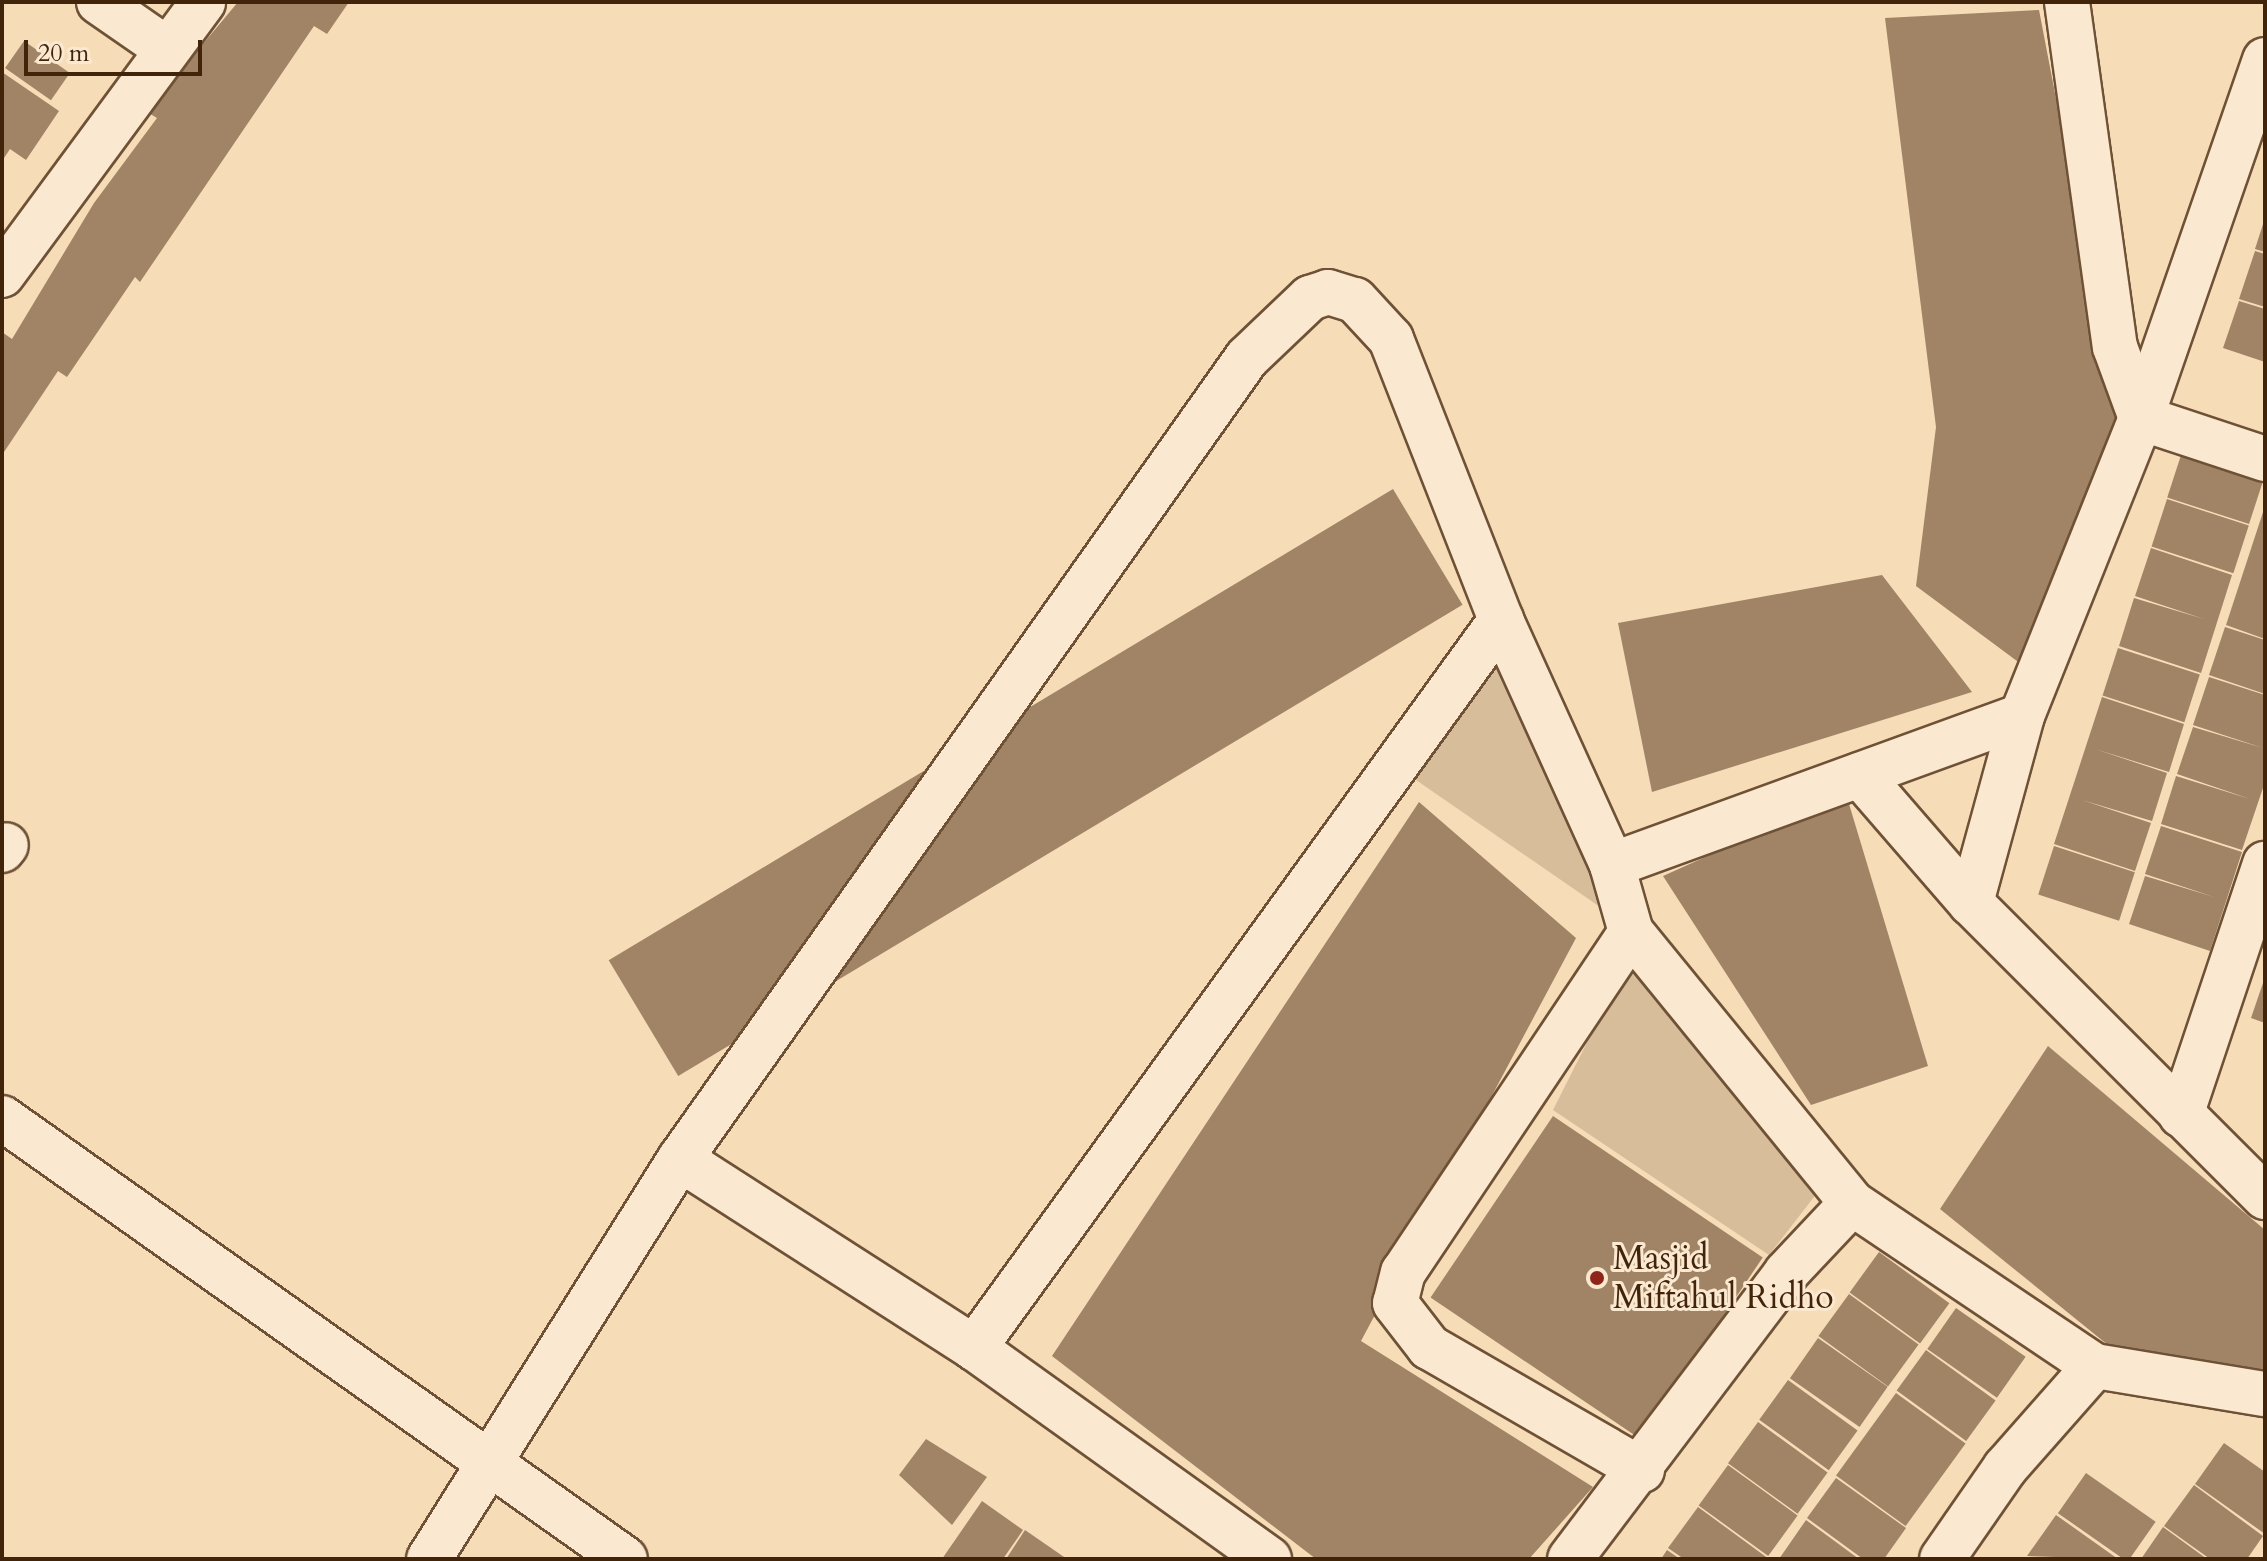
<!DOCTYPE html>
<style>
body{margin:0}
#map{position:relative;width:2267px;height:1561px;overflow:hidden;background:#f7dcb8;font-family:Cardo,serif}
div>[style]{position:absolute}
.green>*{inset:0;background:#d8bd9b}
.building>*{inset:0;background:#a08465;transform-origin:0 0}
.roads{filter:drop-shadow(2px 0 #6f5236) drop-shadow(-2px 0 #6f5236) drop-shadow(0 2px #6f5236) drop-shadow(0 -2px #6f5236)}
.minor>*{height:44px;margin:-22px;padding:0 22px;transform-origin:22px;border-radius:22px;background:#fae8d1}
.dots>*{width:22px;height:22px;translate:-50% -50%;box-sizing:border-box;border:4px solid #fae8d1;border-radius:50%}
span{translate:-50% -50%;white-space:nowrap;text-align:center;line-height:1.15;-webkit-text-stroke:6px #fae8d1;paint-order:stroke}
.poi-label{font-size:34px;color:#42240b}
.left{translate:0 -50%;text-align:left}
.frame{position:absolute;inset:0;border:4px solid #42240b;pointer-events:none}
.scale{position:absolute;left:24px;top:40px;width:178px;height:36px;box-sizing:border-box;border:4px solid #42240b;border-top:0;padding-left:10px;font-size:24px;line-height:28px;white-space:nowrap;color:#42240b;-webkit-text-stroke:6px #fae8d1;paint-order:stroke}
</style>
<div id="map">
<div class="green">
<div style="clip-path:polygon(1500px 640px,1616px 918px,1403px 771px)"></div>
<div style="clip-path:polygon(1628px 961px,1824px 1184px,1769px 1255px,1553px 1110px)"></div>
</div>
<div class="building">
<div style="clip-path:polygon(238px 2px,349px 2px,327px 34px,314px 26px,140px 282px,135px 277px,67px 377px,58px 371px,2px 455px,2px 332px,12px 339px,94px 203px,157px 118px,147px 112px,183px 60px,187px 63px)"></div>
<div style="clip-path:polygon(2039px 10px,2117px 416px,2025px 667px,1916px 586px,1936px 427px,1885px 18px)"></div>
<div style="left:24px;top:41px;width:56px;height:33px;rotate:35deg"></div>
<div style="clip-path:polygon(2px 72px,59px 111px,26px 160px,10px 149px,2px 161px)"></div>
<div style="clip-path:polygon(2264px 221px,2265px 221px,2265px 252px,2255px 249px)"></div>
<div style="clip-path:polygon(2255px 251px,2265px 254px,2265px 307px,2239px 299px)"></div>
<div style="clip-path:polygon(2239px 301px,2265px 309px,2265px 362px,2223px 348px)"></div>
<div style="left:2183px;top:449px;width:86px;height:51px;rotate:18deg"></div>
<div style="left:1393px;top:489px;width:135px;height:915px;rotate:59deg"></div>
<div style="left:2167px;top:499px;width:86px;height:50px;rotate:18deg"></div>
<div style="clip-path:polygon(2265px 506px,2265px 639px,2226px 625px)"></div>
<div style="clip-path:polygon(2151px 548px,2232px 575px,2201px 673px,2119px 646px,2134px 598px,2204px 619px,2135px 596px)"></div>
<div style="clip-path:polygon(1882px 575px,1972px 692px,1652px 792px,1618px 623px)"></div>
<div style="clip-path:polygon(2225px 627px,2265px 640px,2265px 694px,2209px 675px)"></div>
<div style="left:2118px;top:648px;width:86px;height:50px;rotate:18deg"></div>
<div style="clip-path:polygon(2209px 677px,2265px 695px,2265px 782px,2242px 850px,2161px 824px,2176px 776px,2250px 799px,2177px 774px,2193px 727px,2263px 748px,2193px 725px)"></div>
<div style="clip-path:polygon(2102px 697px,2184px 724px,2169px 772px,2095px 749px,2167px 773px,2152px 821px,2082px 800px,2151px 823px,2135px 871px,2054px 844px)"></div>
<div style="clip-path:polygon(1846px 794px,1928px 1066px,1811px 1105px,1663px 876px)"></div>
<div style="clip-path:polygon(1419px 802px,1576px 938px,1361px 1341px,1593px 1487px,1529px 1559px,1316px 1559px,1052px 1356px)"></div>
<div style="clip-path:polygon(2161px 826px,2242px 852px,2210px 951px,2129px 924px,2145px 876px,2214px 897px,2145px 874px)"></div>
<div style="left:2054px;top:846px;width:85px;height:51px;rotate:18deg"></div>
<div style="clip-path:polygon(2264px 980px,2265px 980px,2265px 1023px,2251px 1018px)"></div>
<div style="clip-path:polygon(2048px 1046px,2265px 1230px,2265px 1370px,2124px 1358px,1940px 1209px)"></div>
<div style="left:1553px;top:1116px;width:253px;height:219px;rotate:34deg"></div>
<div style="left:1879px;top:1252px;width:87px;height:50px;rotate:36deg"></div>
<div style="left:1849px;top:1294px;width:86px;height:52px;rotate:36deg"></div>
<div style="left:1956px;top:1308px;width:85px;height:50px;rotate:35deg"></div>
<div style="left:1818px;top:1338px;width:85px;height:49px;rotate:35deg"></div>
<div style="left:1926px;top:1350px;width:86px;height:50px;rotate:36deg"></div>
<div style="left:1788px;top:1380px;width:86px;height:49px;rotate:36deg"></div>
<div style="left:1896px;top:1393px;width:86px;height:102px;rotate:36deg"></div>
<div style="left:1758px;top:1422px;width:86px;height:51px;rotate:36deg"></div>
<div style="clip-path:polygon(926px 1439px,987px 1477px,952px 1525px,899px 1475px)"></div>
<div style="clip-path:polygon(2224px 1443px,2265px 1472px,2265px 1534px,2195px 1484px)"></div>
<div style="left:1728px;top:1465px;width:86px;height:50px;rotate:36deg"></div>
<div style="left:2086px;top:1473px;width:85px;height:49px;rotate:35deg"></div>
<div style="clip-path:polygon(1836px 1478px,1906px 1528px,1884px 1559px,1863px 1559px,1807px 1518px)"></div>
<div style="clip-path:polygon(2194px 1485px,2263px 1536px,2247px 1559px,2210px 1559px,2164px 1526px)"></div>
<div style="clip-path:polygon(982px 1501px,1023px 1530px,1003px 1559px,942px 1559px)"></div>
<div style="clip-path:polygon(1698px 1507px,1769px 1559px,1684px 1559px,1668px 1548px)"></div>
<div style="clip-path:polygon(2056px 1515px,2118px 1559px,2027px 1556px)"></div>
<div style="clip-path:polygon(1806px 1520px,1859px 1559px,1779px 1559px)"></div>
<div style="clip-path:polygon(2163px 1527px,2207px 1559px,2141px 1559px)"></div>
<div style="clip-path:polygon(1025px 1530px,1067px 1559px,1006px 1559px)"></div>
<div style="clip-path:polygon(1667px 1550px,1680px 1559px,1661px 1559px)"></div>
</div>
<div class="roads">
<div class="minor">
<div style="left:99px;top:2px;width:83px;rotate:34.7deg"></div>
<div style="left:2067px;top:2px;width:348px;rotate:82.1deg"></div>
<div style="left:2115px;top:347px;width:76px;rotate:69.9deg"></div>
<div style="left:2141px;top:418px;width:131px;rotate:18.3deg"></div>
<div style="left:2265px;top:60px;width:379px;rotate:109.1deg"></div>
<div style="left:2141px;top:418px;width:321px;rotate:111.8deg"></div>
<div style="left:2022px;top:716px;width:194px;rotate:105.3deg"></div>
<div style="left:1971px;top:903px;width:416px;rotate:45deg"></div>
<div style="left:2px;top:275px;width:339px;rotate:-53.6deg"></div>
<div style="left:1860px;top:775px;width:169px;rotate:49.1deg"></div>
<div style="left:2px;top:850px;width:6px;rotate:-51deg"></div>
<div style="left:1612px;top:865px;width:436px;rotate:-20deg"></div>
<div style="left:1631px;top:932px;width:350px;rotate:50.8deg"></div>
<div style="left:1852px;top:1203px;width:293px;rotate:33.9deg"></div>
<div style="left:2095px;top:1366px;width:172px;rotate:9.4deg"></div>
<div style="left:2181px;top:1115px;width:265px;rotate:-71.5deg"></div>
<div style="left:2px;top:1118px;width:763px;rotate:35.29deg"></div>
<div style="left:680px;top:1159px;width:981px;rotate:-54.71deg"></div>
<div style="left:1247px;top:358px;width:87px;rotate:-43.6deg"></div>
<div style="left:1310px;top:298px;width:19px;rotate:-18deg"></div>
<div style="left:1328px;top:292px;width:28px;rotate:17deg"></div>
<div style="left:1355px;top:300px;width:53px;rotate:47.3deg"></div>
<div style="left:1391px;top:339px;width:302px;rotate:68.6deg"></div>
<div style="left:429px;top:1559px;width:472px;rotate:-57.9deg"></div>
<div style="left:680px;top:1159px;width:350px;rotate:32.7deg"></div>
<div style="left:1269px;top:1559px;width:363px;rotate:-144.4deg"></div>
<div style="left:974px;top:1348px;width:899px;rotate:-54.1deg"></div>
<div style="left:1501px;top:620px;width:269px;rotate:65.6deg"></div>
<div style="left:1612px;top:865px;width:70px;rotate:74.2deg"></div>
<div style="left:1631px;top:932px;width:409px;rotate:123.8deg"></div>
<div style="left:1403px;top:1272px;width:32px;rotate:104deg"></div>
<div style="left:1395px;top:1303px;width:56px;rotate:52.3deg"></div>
<div style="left:1429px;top:1347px;width:246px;rotate:30deg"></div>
<div style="left:1570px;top:1559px;width:358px;rotate:-52.9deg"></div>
<div style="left:1786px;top:1273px;width:96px;rotate:-46.7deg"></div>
<div style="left:1942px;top:1559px;width:111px;rotate:-55.3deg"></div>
<div style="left:2005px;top:1468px;width:136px;rotate:-48.6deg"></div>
</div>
</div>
<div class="dots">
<div style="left:1597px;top:1278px;background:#8f2418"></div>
</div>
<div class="poi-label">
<span class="left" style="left:1613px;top:1278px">Masjid<br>Miftahul Ridho</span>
</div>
<div class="frame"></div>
<div class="scale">20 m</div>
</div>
